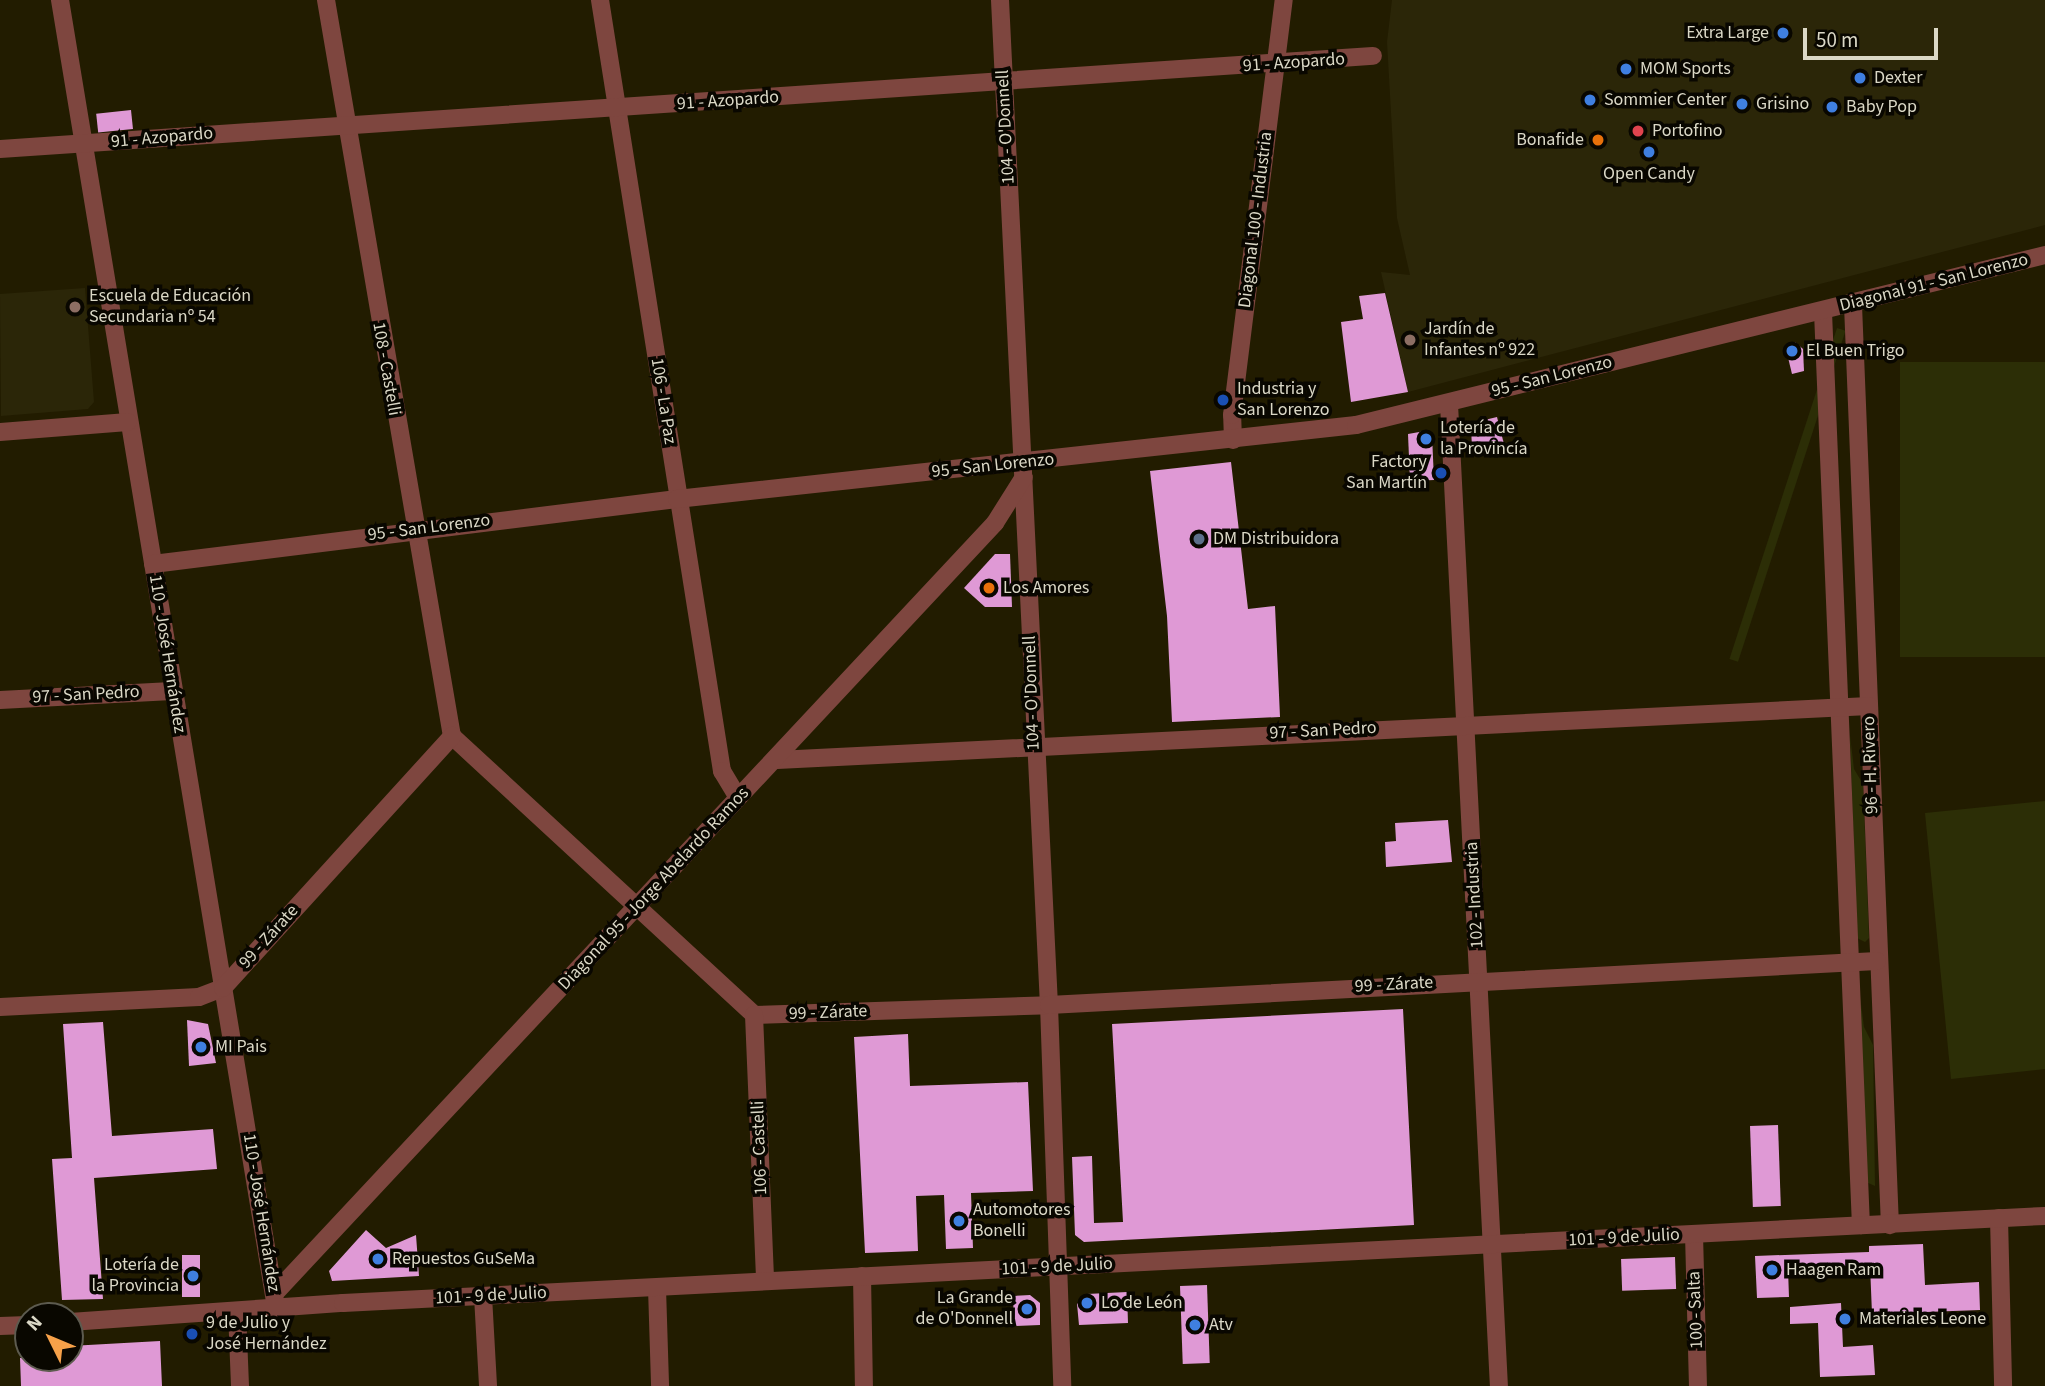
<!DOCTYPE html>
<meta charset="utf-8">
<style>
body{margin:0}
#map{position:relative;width:2045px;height:1386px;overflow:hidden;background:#221c00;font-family:"Source Sans 3",sans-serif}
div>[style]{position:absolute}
.built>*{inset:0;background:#2b2608}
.green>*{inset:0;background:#2c2e06;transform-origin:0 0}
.building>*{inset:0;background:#df99d5;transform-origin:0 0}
.minor>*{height:18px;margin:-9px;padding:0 9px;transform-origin:9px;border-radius:9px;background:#7e463f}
.dots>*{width:19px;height:19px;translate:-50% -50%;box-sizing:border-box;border:4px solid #090700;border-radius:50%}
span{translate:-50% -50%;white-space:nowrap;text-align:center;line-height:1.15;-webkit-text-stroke:7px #090700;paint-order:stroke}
.poi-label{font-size:18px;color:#dbd8c6}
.right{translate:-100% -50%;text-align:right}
.left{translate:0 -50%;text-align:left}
.street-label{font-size:18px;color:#dbd8c6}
.north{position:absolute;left:14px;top:1302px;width:70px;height:70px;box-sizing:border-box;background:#090700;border:2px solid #5d5b4f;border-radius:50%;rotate:313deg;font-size:19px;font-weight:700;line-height:28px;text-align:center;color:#dbd8c6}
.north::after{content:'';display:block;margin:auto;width:24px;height:32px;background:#f7a149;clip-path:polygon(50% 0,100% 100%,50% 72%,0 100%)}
.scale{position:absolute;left:1803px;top:28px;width:135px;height:32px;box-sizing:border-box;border:4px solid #dbd8c6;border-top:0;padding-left:9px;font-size:21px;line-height:24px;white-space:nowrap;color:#dbd8c6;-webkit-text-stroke:5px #090700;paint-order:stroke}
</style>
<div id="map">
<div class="built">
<div style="clip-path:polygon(1392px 0,2045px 0,2045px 225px,1408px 392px,1381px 272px,1410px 275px,1397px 218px,1387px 42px)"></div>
<div style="clip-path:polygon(85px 288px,94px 402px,88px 409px,1px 416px,0 294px)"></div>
</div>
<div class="green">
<div style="left:1837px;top:328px;width:9px;height:348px;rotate:18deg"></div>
<div style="left:2045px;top:362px;width:295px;height:145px;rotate:90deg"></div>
<div style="clip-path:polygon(1850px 735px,1854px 769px,1863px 784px,1869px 938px,1865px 942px,1857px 938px)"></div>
<div style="clip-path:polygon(2045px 801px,2045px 1069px,1951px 1079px,1925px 813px)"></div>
<div style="clip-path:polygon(1859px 988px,1864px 1027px,1873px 1045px,1875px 1186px,1866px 1182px)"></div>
</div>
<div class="building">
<div style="left:131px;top:110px;width:19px;height:35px;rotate:84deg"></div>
<div style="clip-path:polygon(1385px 293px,1408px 392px,1351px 402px,1341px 322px,1363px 319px,1359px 296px)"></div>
<div style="clip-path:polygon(1795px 342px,1803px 349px,1804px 371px,1792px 374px,1785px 345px)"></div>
<div style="clip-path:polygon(1497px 417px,1504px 444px,1472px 446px,1471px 429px,1476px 422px)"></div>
<div style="clip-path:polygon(1425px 431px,1432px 435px,1434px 480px,1410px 481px,1408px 434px)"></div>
<div style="clip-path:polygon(1231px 462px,1248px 609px,1275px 606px,1280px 717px,1172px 722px,1167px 616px,1150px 471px)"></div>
<div style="clip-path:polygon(995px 554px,1010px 554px,1012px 607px,985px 607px,964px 588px)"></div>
<div style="clip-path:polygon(1448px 820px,1452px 862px,1386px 867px,1385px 842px,1396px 841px,1395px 823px)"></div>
<div style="clip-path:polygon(1403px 1009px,1414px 1225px,1084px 1242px,1075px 1235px,1072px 1157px,1092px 1156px,1094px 1223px,1123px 1222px,1112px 1024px)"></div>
<div style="clip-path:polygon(187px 1020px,208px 1024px,216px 1063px,189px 1066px)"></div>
<div style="clip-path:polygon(103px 1022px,112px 1136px,213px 1129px,217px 1169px,94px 1178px,103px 1299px,62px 1300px,52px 1159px,72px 1158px,63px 1024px)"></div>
<div style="clip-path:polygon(908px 1034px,910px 1086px,1028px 1082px,1033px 1191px,971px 1193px,973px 1248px,946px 1249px,944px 1195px,916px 1196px,918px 1251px,865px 1253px,854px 1037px)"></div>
<div style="left:1778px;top:1125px;width:81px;height:28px;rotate:88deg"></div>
<div style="clip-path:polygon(366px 1230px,386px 1248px,416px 1235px,419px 1276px,332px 1281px,329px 1271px)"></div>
<div style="clip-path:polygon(1923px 1244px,1925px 1285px,1979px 1282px,1980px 1310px,1872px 1314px,1870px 1265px,1788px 1269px,1789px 1297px,1757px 1298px,1755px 1256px,1869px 1252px,1869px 1246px)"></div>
<div style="left:182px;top:1255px;width:18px;height:42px"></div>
<div style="left:1675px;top:1257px;width:32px;height:54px;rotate:88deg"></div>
<div style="left:1207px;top:1285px;width:78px;height:27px;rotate:88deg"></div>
<div style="clip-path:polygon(1127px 1292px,1128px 1323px,1079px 1325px,1077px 1304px,1087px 1294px)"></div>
<div style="clip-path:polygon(1030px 1295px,1040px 1303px,1040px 1325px,1014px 1326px,1013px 1296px)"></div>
<div style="clip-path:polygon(1841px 1303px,1843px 1347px,1873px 1345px,1875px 1375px,1820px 1377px,1818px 1323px,1790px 1324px,1790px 1307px)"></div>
<div style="clip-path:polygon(160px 1341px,162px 1386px,21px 1386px,20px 1358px,70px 1358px,70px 1346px)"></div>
</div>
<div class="minor">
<div style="left:60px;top:0;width:1326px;rotate:80.62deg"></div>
<div style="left:326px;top:0;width:747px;rotate:80.29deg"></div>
<div style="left:600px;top:0;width:781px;rotate:81.01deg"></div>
<div style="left:722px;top:771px;width:31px;rotate:59deg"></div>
<div style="left:1000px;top:0;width:1006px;rotate:87.21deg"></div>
<div style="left:1049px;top:1005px;width:381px;rotate:88deg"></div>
<div style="left:0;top:149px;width:1376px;rotate:-3.88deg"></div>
<div style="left:1853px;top:305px;width:921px;rotate:87.7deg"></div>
<div style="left:1823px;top:312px;width:914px;rotate:87.62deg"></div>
<div style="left:1449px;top:404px;width:983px;rotate:87.09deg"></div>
<div style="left:0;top:432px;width:128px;rotate:-4.5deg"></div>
<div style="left:1233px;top:440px;width:25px;rotate:-92deg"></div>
<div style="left:1232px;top:415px;width:418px;rotate:-82.9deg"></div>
<div style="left:153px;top:564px;width:528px;rotate:-7.07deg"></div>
<div style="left:677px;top:499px;width:683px;rotate:-6.22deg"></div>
<div style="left:1356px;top:425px;width:710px;rotate:-13.86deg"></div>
<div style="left:0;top:700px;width:172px;rotate:-3deg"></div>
<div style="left:452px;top:736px;width:411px;rotate:42.7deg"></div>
<div style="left:754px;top:1015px;width:295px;rotate:-1.9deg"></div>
<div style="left:1049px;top:1005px;width:829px;rotate:-3.04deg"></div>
<div style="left:777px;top:760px;width:1093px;rotate:-2.83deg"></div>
<div style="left:0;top:1007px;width:199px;rotate:-2.9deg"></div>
<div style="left:199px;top:997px;width:26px;rotate:-21deg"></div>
<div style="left:223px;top:988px;width:341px;rotate:-47.7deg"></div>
<div style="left:754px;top:1015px;width:266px;rotate:87.6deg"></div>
<div style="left:1999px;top:1218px;width:168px;rotate:88.6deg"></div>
<div style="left:1694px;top:1234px;width:152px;rotate:88.5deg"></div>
<div style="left:862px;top:1276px;width:110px;rotate:89deg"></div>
<div style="left:657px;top:1288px;width:98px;rotate:88.2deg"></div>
<div style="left:275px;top:1293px;width:1054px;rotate:-46.92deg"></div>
<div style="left:995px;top:523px;width:54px;rotate:-57.8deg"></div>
<div style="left:483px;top:1296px;width:90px;rotate:86.8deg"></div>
<div style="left:237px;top:1311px;width:75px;rotate:87.7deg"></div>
<div style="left:70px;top:1322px;width:274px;rotate:-4deg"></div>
<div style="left:343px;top:1303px;width:1704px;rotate:-2.93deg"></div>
<div style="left:0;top:1326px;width:28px;rotate:-2deg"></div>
</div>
<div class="dots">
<div style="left:1783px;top:33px;background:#3f7fe0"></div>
<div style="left:1626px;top:69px;background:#3f7fe0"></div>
<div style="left:1860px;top:78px;background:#3f7fe0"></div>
<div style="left:1590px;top:100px;background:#3f7fe0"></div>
<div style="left:1742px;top:104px;background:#3f7fe0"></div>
<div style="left:1832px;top:107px;background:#3f7fe0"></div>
<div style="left:1638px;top:131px;background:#e0444e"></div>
<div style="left:1598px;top:140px;background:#e8710a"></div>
<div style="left:1649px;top:152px;background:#3f7fe0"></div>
<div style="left:75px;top:307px;background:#8d6e63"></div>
<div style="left:1410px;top:340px;background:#8d6e63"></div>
<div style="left:1792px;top:351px;background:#3f7fe0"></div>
<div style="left:1223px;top:400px;background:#1a4fb4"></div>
<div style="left:1426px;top:439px;background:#3f7fe0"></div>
<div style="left:1441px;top:473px;background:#1a4fb4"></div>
<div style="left:1199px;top:539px;background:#5c6f8a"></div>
<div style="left:989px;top:588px;background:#e8710a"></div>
<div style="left:201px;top:1047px;background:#3f7fe0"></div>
<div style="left:959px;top:1221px;background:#3f7fe0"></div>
<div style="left:378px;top:1259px;background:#3f7fe0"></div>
<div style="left:1772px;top:1270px;background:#3f7fe0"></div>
<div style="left:193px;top:1276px;background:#3f7fe0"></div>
<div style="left:1087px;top:1303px;background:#3f7fe0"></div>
<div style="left:1027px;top:1309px;background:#3f7fe0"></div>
<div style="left:1845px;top:1319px;background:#3f7fe0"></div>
<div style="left:1195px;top:1325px;background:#3f7fe0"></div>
<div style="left:192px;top:1334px;background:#1a4fb4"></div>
</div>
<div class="poi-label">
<span class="right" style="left:1769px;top:33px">Extra Large</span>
<span class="left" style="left:1640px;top:69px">MOM Sports</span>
<span class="left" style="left:1874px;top:78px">Dexter</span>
<span class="left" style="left:1604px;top:100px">Sommier Center</span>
<span class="left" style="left:1756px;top:104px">Grisino</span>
<span class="left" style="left:1846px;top:107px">Baby Pop</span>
<span class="left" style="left:1652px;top:131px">Portofino</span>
<span class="right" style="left:1584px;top:140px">Bonafide</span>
<span style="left:1649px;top:174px">Open Candy</span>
<span class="left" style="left:89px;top:307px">Escuela de Educación<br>Secundaria nº 54</span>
<span class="left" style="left:1424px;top:340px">Jardín de<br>Infantes nº 922</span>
<span class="left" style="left:1806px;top:351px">El Buen Trigo</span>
<span class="left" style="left:1237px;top:400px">Industria y<br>San Lorenzo</span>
<span class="left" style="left:1440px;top:439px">Lotería de<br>la Provincía</span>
<span class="right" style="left:1427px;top:473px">Factory<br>San Martín</span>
<span class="left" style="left:1213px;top:539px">DM Distribuidora</span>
<span class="left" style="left:1003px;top:588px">Los Amores</span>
<span class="left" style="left:215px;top:1047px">MI Pais</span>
<span class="left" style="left:973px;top:1221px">Automotores<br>Bonelli</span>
<span class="left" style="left:392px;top:1259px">Repuestos GuSeMa</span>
<span class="right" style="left:179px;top:1276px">Lotería de<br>la Provincia</span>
<span class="left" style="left:1786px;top:1270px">Haagen Ram</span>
<span class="right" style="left:1013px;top:1309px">La Grande<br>de O'Donnell</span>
<span class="left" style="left:1101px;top:1303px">Lo de León</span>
<span class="left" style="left:1859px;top:1319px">Materiales Leone</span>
<span class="left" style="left:206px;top:1334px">9 de Julio y<br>José Hernández</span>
<span class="left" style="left:1209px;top:1325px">Atv</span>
</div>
<div class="street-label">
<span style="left:1294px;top:63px;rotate:-4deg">91 - Azopardo</span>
<span style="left:728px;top:101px;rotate:-4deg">91 - Azopardo</span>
<span style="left:1006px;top:127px;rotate:-93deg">104 - O'Donnell</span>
<span style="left:162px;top:138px;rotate:-5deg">91 - Azopardo</span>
<span style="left:1256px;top:220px;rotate:-83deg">Diagonal 100 - Industria</span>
<span style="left:1934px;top:283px;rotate:-14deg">Diagonal 91 - San Lorenzo</span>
<span style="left:386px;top:369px;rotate:80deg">108 - Castelli</span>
<span style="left:1552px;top:377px;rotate:-14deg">95 - San Lorenzo</span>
<span style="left:663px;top:401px;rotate:81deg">106 - La Paz</span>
<span style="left:993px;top:466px;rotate:-6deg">95 - San Lorenzo</span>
<span style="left:429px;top:528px;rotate:-7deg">95 - San Lorenzo</span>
<span style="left:167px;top:654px;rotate:81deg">110 - José Hernández</span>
<span style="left:1032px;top:693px;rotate:-92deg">104 - O'Donnell</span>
<span style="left:86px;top:695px;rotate:-3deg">97 - San Pedro</span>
<span style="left:1323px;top:731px;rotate:-3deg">97 - San Pedro</span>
<span style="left:1871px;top:765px;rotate:-92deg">96 - H. Rivero</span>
<span style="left:654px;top:889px;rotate:-47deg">Diagonal 95 - Jorge Abelardo Ramos</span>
<span style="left:1475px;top:895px;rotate:-93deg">102 - Industria</span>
<span style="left:269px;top:937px;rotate:-48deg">99 - Zárate</span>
<span style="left:1394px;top:985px;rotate:-3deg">99 - Zárate</span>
<span style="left:828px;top:1013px;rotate:-2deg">99 - Zárate</span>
<span style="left:760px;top:1148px;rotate:-92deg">106 - Castelli</span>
<span style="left:261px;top:1213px;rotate:81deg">110 - José Hernández</span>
<span style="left:1624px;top:1238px;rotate:-3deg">101 - 9 de Julio</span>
<span style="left:1057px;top:1267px;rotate:-3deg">101 - 9 de Julio</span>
<span style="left:491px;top:1296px;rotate:-3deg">101 - 9 de Julio</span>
<span style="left:1696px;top:1310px;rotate:-92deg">100 - Salta</span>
</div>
<div class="north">N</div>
<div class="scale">50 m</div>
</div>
